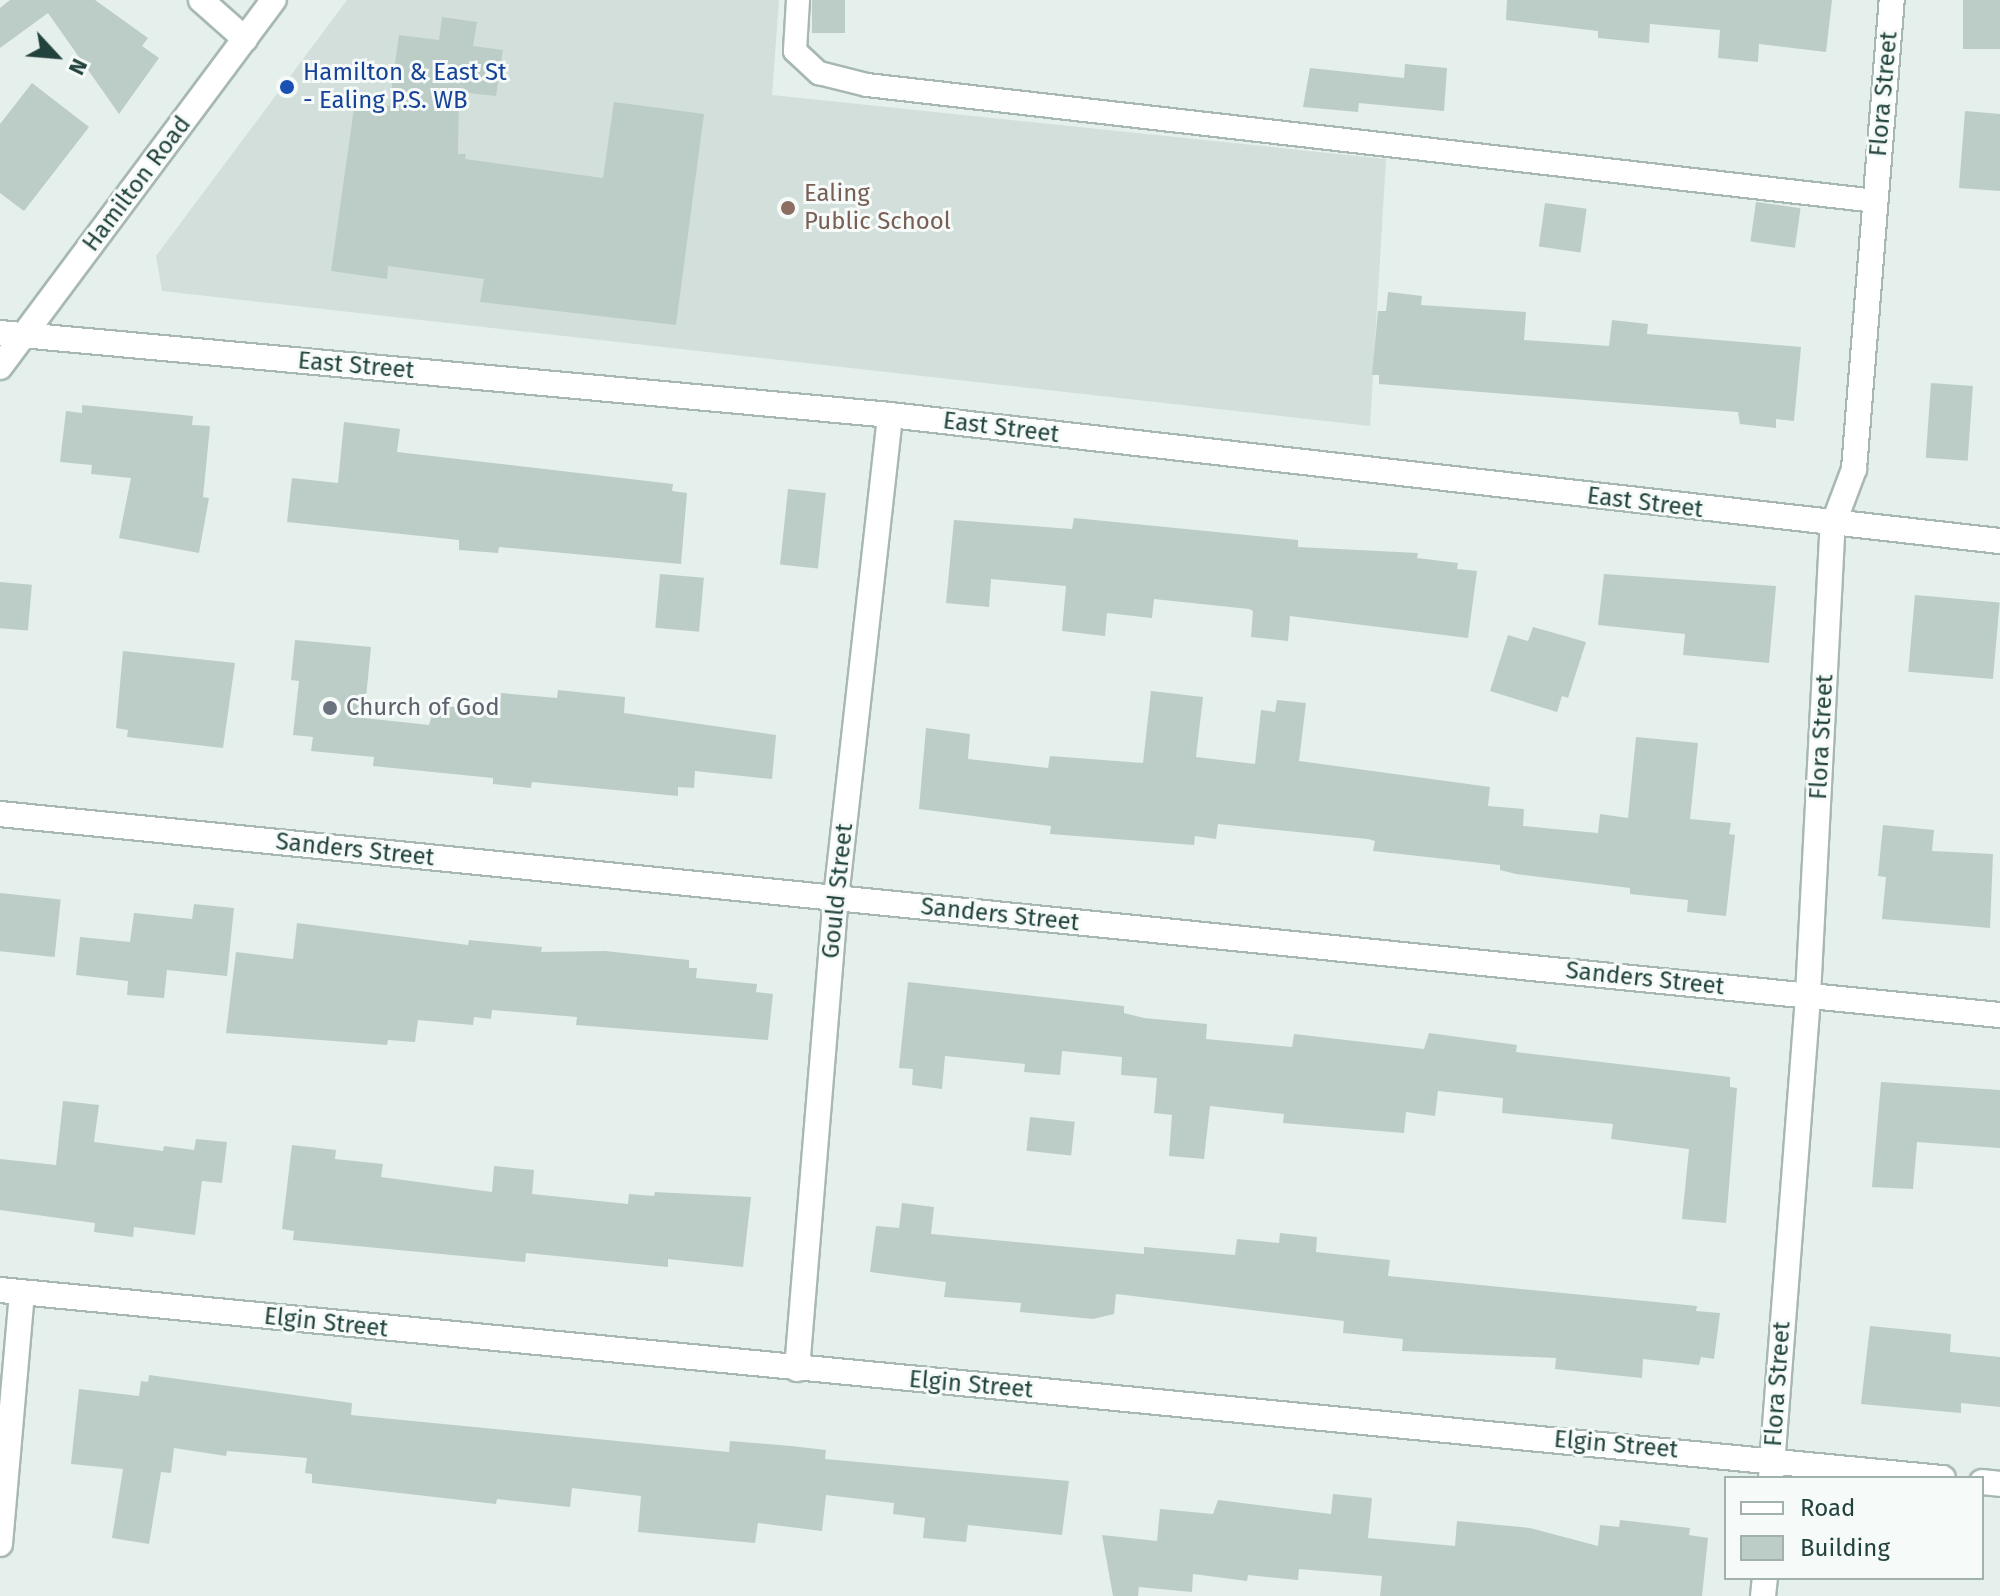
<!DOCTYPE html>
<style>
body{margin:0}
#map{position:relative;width:2000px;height:1596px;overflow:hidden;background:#e5efeb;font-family:"Fira Sans",sans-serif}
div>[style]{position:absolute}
.built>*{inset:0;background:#d3dfda}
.building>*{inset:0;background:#bccdc8;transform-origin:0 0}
.roads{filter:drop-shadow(2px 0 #a7b8b3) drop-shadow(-2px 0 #a7b8b3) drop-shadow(0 2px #a7b8b3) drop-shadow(0 -2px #a7b8b3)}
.service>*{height:22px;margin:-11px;padding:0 11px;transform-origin:11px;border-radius:11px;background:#fff}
.minor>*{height:24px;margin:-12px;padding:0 12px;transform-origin:12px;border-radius:12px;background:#fff}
.secondary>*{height:24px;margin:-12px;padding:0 12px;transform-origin:12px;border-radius:12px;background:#fff}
.dots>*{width:22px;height:22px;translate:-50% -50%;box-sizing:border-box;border:4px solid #f6fbf9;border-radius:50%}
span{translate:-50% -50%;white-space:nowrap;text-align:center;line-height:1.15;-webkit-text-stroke:6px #f6fbf9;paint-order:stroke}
.transit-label{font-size:24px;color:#164399}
.left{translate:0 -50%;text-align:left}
.street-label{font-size:24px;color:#22433d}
.education-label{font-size:24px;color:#785e54}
.worship-label{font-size:24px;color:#5b616d}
.legend{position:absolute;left:1724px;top:1476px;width:260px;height:104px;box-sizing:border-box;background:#f6fbf9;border:2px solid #a1b1ae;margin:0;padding:10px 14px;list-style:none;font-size:24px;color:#22433d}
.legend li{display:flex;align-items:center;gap:16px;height:40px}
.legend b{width:40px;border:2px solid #a1b1ae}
.north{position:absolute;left:16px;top:16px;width:80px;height:80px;-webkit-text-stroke:6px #f6fbf9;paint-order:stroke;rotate:116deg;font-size:22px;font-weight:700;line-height:32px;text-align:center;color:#22433d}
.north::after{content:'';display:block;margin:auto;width:28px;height:36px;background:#22433d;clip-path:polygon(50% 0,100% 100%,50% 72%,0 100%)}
</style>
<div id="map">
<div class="built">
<div style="clip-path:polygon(347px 0,779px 0,772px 95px,1386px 159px,1370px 426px,162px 291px,156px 256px)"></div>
</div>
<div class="building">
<div style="clip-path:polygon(10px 0,95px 0,148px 38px,142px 46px,159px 58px,119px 114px,48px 13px,0 48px,0 8px)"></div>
<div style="left:812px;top:0;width:33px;height:33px"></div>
<div style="clip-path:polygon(1507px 0,1832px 0,1826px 52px,1759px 44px,1758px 62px,1718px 58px,1720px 30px,1650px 24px,1649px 43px,1598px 38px,1598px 31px,1506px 20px)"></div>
<div style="left:1963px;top:0;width:37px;height:49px"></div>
<div style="clip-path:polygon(442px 17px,477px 22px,473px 46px,503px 50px,496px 96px,459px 92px,458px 154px,466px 154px,465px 159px,603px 178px,614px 102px,704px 114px,676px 325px,480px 302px,484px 279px,388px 266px,387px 279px,331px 271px,355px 101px,389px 106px,399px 35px,439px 40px)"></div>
<div style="clip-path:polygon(1405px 64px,1447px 68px,1444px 111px,1359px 103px,1358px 112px,1303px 107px,1310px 68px,1404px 78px)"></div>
<div style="clip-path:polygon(32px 83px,89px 127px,24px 211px,0 193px,0 124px)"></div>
<div style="clip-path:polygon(1965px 111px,2000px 114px,2000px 191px,1959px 188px)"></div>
<div style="left:1756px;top:202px;width:45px;height:40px;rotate:8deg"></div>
<div style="left:1545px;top:203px;width:42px;height:44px;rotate:8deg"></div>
<div style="clip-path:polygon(1388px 292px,1422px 296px,1421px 305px,1526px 312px,1524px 340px,1609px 346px,1612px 320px,1648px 324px,1647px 334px,1801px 347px,1794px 421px,1776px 419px,1776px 428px,1740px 424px,1738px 412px,1379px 384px,1379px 375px,1372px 375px,1378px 311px,1386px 311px)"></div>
<div style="left:1931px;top:383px;width:42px;height:75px;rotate:4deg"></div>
<div style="clip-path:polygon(82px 405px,193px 416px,192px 425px,210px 426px,203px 497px,209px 498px,199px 553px,119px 538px,131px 478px,91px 474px,92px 465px,60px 462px,66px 411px,82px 413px)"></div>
<div style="clip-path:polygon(344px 422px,400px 429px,397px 452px,673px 484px,672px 491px,687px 493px,681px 564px,499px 547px,498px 553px,459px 550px,459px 540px,287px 522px,292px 478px,338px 483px)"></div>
<div style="left:788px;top:489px;width:38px;height:76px;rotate:6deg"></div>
<div style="clip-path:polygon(1074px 518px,1298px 540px,1298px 547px,1418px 553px,1417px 558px,1458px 563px,1457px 569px,1477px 571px,1468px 638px,1290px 616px,1288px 641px,1251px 637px,1253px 611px,1249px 609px,1154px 599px,1152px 618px,1107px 613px,1105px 636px,1062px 631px,1066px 586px,991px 579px,989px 607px,946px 603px,954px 520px,1072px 529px)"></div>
<div style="left:660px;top:574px;width:44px;height:54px;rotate:5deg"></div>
<div style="clip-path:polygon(1604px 574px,1776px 586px,1769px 663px,1683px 655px,1685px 634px,1598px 625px)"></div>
<div style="left:0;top:582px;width:32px;height:46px;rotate:5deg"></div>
<div style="left:1915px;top:595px;width:85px;height:77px;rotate:5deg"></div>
<div style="clip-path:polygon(1533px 627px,1586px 642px,1568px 698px,1562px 696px,1557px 712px,1490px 691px,1508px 635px,1528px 641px)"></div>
<div style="clip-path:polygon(295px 640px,371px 647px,364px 718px,429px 725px,435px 705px,499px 711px,501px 693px,557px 698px,558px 690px,625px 697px,624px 713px,776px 735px,772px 779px,695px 771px,694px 788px,678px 787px,678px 796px,532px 782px,531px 788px,493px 784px,493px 778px,373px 766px,374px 757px,311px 751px,313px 737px,293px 735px,299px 681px,291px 680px)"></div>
<div style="clip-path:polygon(123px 651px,235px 663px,223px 748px,127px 737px,128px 730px,116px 728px)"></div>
<div style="clip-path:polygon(1151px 691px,1203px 697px,1196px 757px,1255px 764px,1261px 710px,1275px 712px,1277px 700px,1306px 703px,1299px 761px,1490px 787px,1488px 806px,1524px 809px,1523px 826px,1554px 829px,1598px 833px,1600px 814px,1628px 818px,1636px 737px,1698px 743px,1690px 819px,1731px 823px,1729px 834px,1735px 835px,1726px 916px,1687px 912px,1688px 900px,1630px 894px,1630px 888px,1516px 874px,1500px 870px,1500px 865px,1373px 851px,1375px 841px,1368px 839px,1218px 824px,1216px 839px,1195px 836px,1194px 845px,1050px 834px,1051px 826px,919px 809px,926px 728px,970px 734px,968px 759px,1048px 768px,1050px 756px,1143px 763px)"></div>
<div style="clip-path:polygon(1883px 825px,1934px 830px,1932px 851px,1993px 854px,1990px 928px,1882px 919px,1886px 877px,1878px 876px)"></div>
<div style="left:0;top:893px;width:61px;height:58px;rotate:6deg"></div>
<div style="clip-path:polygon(194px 904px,234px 908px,227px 976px,167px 970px,164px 998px,127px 995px,128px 981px,76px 975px,80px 937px,130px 942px,134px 913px,192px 919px)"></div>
<div style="clip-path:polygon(297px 923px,468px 945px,469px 940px,542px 947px,541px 952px,605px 951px,689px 960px,689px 968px,697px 968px,696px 978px,757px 984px,756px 992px,773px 994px,768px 1040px,576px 1025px,577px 1017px,492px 1010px,491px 1019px,474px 1017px,473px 1025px,418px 1020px,415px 1042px,388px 1040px,387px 1045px,226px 1033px,236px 952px,293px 959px)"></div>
<div style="clip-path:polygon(908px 982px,1124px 1006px,1124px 1013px,1144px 1018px,1207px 1024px,1206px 1039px,1292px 1047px,1294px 1034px,1424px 1049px,1429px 1033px,1517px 1045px,1516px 1052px,1730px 1077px,1730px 1087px,1737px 1088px,1726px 1223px,1682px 1219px,1689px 1149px,1611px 1139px,1613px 1124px,1502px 1113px,1503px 1098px,1438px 1091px,1435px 1116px,1406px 1112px,1404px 1133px,1283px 1123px,1284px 1114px,1210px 1106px,1204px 1159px,1169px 1156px,1172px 1115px,1154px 1113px,1157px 1078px,1121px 1075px,1122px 1057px,1062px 1051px,1060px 1075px,1024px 1072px,1025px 1064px,945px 1056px,942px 1089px,912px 1085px,913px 1069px,899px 1068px)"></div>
<div style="clip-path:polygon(1881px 1082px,2000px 1090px,2000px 1148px,1917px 1142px,1913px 1189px,1872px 1187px)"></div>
<div style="clip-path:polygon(63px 1101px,99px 1105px,94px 1142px,163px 1151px,164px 1146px,194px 1150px,196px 1139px,227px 1142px,222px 1183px,202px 1181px,195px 1235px,134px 1227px,133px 1237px,94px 1232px,95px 1223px,0 1210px,0 1159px,56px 1165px)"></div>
<div style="left:1030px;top:1117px;width:45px;height:34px;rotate:6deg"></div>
<div style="clip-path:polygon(292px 1145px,336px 1150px,335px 1159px,383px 1164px,381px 1177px,492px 1192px,494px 1166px,534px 1170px,532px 1194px,628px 1204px,629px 1194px,654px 1196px,655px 1192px,751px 1197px,743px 1267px,668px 1259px,668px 1267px,526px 1253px,525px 1262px,293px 1240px,294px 1231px,282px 1229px)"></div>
<div style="clip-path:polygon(902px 1203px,934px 1207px,931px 1234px,1144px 1254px,1144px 1247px,1235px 1255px,1237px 1239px,1279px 1243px,1280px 1233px,1317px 1237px,1316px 1252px,1390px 1260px,1388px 1276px,1697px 1306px,1696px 1311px,1720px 1313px,1714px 1359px,1701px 1357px,1699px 1365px,1643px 1359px,1642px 1378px,1555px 1369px,1556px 1358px,1402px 1351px,1403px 1339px,1343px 1333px,1344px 1321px,1116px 1294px,1114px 1314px,1093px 1319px,1020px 1312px,1021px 1303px,944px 1297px,946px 1282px,870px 1272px,876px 1226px,899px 1228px)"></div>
<div style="clip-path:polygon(1870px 1326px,1951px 1334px,1950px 1352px,2000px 1357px,2000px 1407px,1961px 1403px,1961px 1413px,1861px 1404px)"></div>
<div style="clip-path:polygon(149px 1375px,352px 1403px,351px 1415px,729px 1452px,730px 1441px,791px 1446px,826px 1450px,825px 1459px,1069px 1481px,1062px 1535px,968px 1525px,966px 1542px,923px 1538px,925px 1518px,893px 1514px,894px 1503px,826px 1495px,822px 1531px,758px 1523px,755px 1543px,680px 1536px,638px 1532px,641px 1496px,572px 1488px,570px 1507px,497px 1499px,496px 1504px,312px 1483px,312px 1474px,305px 1473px,307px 1458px,227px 1451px,226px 1456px,174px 1448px,171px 1473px,161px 1472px,149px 1544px,112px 1538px,123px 1469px,71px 1464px,79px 1389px,139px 1396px,141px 1381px,148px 1382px)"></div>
<div style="clip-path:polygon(1333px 1494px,1372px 1498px,1368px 1538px,1455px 1546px,1457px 1521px,1530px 1528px,1598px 1546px,1600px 1525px,1619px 1527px,1620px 1520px,1690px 1528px,1689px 1535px,1708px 1538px,1702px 1596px,1380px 1596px,1382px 1576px,1299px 1569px,1298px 1580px,1248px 1575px,1247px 1581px,1193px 1574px,1192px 1592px,1139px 1587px,1138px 1596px,1113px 1596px,1102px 1535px,1157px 1541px,1160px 1509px,1213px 1514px,1218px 1500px,1331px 1514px)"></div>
</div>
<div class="roads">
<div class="service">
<div style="left:798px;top:0;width:51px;rotate:93.4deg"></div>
<div style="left:795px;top:51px;width:33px;rotate:43deg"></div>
<div style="left:819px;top:73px;width:49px;rotate:14deg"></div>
<div style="left:867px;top:85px;width:1016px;rotate:6.56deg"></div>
</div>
<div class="minor">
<div style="left:201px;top:0;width:59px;rotate:41.6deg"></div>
<div style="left:0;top:333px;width:894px;rotate:5.26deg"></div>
<div style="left:890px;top:415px;width:1117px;rotate:6.48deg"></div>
<div style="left:0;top:814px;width:2010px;rotate:5.74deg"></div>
<div style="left:0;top:1290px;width:1952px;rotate:5.53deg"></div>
<div style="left:797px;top:1369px;width:473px;rotate:-85.3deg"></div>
<div style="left:836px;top:898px;width:486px;rotate:-83.6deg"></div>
<div style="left:1771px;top:1478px;width:484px;rotate:-85.6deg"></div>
<div style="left:1808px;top:995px;width:471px;rotate:-87deg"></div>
<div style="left:1833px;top:525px;width:60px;rotate:-69.4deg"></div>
<div style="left:1854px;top:469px;width:471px;rotate:-85.4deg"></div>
<div style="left:1982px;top:1482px;width:18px;rotate:6deg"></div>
<div style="left:0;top:1544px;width:252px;rotate:-85deg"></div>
<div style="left:1763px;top:1596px;width:18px;rotate:-84deg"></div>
</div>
<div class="secondary">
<div style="left:0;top:367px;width:458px;rotate:-53.3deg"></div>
</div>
</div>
<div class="dots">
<div style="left:287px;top:87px;background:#1a4fb4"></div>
<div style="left:788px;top:208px;background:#8d6e63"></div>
<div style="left:330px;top:708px;background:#6b7280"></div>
</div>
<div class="transit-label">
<span class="left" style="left:303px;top:87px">Hamilton &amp; East St<br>- Ealing P.S. WB</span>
</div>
<div class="street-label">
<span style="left:1884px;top:94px;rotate:-85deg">Flora Street</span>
<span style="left:137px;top:184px;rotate:-53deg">Hamilton Road</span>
<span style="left:356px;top:366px;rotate:5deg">East Street</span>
<span style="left:1001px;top:428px;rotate:7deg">East Street</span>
<span style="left:1645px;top:503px;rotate:7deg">East Street</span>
<span style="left:1822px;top:737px;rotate:-87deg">Flora Street</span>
<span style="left:355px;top:850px;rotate:6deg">Sanders Street</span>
<span style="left:838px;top:891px;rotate:-84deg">Gould Street</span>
<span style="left:1000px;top:915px;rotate:6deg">Sanders Street</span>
<span style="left:1645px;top:979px;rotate:6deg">Sanders Street</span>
<span style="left:326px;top:1323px;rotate:6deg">Elgin Street</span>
<span style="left:1778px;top:1384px;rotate:-86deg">Flora Street</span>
<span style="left:971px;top:1385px;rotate:5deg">Elgin Street</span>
<span style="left:1616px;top:1445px;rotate:5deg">Elgin Street</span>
</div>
<div class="education-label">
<span class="left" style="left:804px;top:208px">Ealing<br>Public School</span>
</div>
<div class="worship-label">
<span class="left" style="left:346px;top:708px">Church of God</span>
</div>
<ul class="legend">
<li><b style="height:10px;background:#fff"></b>Road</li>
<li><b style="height:22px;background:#bccdc8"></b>Building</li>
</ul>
<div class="north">N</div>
</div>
